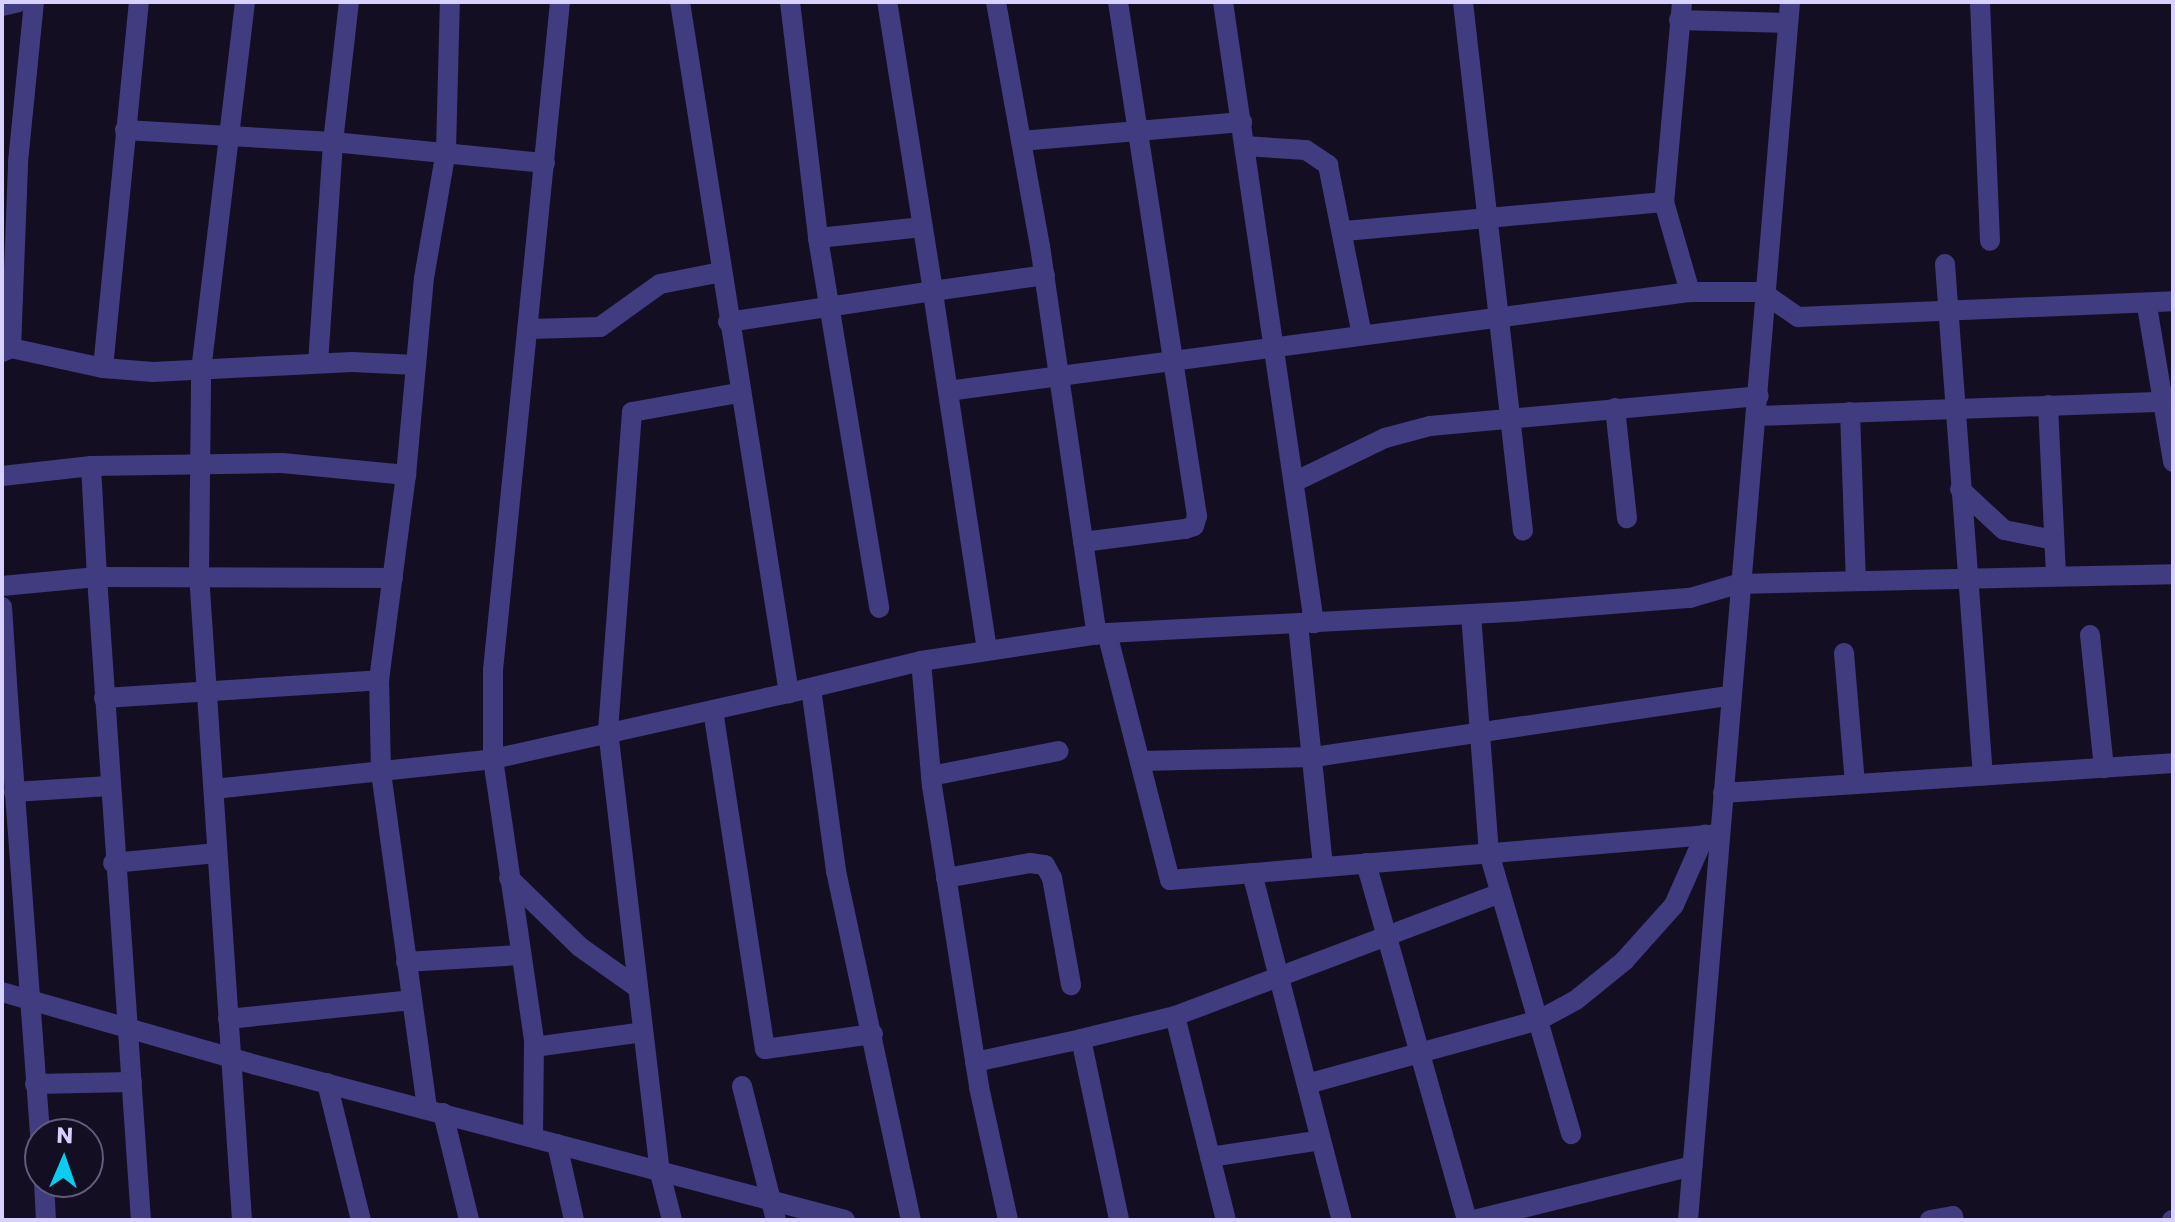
<!DOCTYPE html>
<style>
body{margin:0}
#map{position:relative;width:2175px;height:1222px;overflow:hidden;background:#130e22;font-family:Poppins,sans-serif}
div>[style]{position:absolute}
.minor>*{height:20px;margin:-10px;padding:0 10px;transform-origin:10px;border-radius:10px;background:#413b7f}
span{translate:-50% -50%;white-space:nowrap;text-align:center;line-height:1.15;-webkit-text-stroke:6px #130e22;paint-order:stroke}
.frame{position:absolute;inset:0;border:4px solid #d8d1fd;pointer-events:none}
.north{position:absolute;left:24px;top:1118px;width:80px;height:80px;box-sizing:border-box;background:#130e22;border:2px solid #625c7a;border-radius:50%;rotate:2deg;font-size:22px;font-weight:700;line-height:32px;text-align:center;color:#d8d1fd}
.north::after{content:'';display:block;margin:auto;width:28px;height:36px;background:#09cdf0;clip-path:polygon(50% 0,100% 100%,50% 72%,0 100%)}
</style>
<div id="map">
<div class="minor">
<div style="left:680px;top:2px;width:700px;rotate:81.04deg"></div>
<div style="left:789px;top:693px;width:136px;rotate:-13.6deg"></div>
<div style="left:921px;top:661px;width:188px;rotate:-8.6deg"></div>
<div style="left:1107px;top:633px;width:417px;rotate:-3deg"></div>
<div style="left:1523px;top:611px;width:168px;rotate:-4.5deg"></div>
<div style="left:1690px;top:598px;width:50px;rotate:-16.3deg"></div>
<div style="left:1738px;top:584px;width:435px;rotate:-1.3deg"></div>
<div style="left:790px;top:2px;width:238px;rotate:83.2deg"></div>
<div style="left:818px;top:238px;width:375px;rotate:80.6deg"></div>
<div style="left:996px;top:2px;width:248px;rotate:79.8deg"></div>
<div style="left:1040px;top:246px;width:393px;rotate:81.7deg"></div>
<div style="left:1223px;top:2px;width:628px;rotate:81.66deg"></div>
<div style="left:1463px;top:2px;width:532px;rotate:83.53deg"></div>
<div style="left:1682px;top:2px;width:201px;rotate:95.1deg"></div>
<div style="left:1664px;top:202px;width:94px;rotate:73.9deg"></div>
<div style="left:1690px;top:292px;width:72px"></div>
<div style="left:1762px;top:292px;width:44px;rotate:34.8deg"></div>
<div style="left:1798px;top:317px;width:375px;rotate:-2.4deg"></div>
<div style="left:1980px;top:2px;width:239px;rotate:87.6deg"></div>
<div style="left:2px;top:6px;width:17px;rotate:-13deg"></div>
<div style="left:1679px;top:20px;width:109px;rotate:1.6deg"></div>
<div style="left:125px;top:130px;width:208px;rotate:3.3deg"></div>
<div style="left:333px;top:142px;width:213px;rotate:5.7deg"></div>
<div style="left:1021px;top:141px;width:222px;rotate:-4.9deg"></div>
<div style="left:1245px;top:146px;width:61px;rotate:3.8deg"></div>
<div style="left:1306px;top:150px;width:27px;rotate:34deg"></div>
<div style="left:1328px;top:165px;width:173px;rotate:78.7deg"></div>
<div style="left:1345px;top:231px;width:320px;rotate:-5.2deg"></div>
<div style="left:818px;top:238px;width:105px;rotate:-6deg"></div>
<div style="left:1945px;top:264px;width:513px;rotate:85.76deg"></div>
<div style="left:2147px;top:306px;width:158px;rotate:80.5deg"></div>
<div style="left:728px;top:322px;width:207px;rotate:-8.6deg"></div>
<div style="left:933px;top:291px;width:293px;rotate:-99deg"></div>
<div style="left:529px;top:329px;width:71px;rotate:-1.6deg"></div>
<div style="left:600px;top:327px;width:74px;rotate:-35.6deg"></div>
<div style="left:660px;top:284px;width:62px;rotate:-11.1deg"></div>
<div style="left:11px;top:348px;width:94px;rotate:12.3deg"></div>
<div style="left:103px;top:368px;width:50px;rotate:4.6deg"></div>
<div style="left:153px;top:372px;width:199px;rotate:-2.9deg"></div>
<div style="left:352px;top:362px;width:64px;rotate:2.7deg"></div>
<div style="left:2px;top:352px;width:10px;rotate:-24deg"></div>
<div style="left:11px;top:348px;width:186px;rotate:-87.8deg"></div>
<div style="left:18px;top:162px;width:161px;rotate:-84.3deg"></div>
<div style="left:318px;top:363px;width:222px;rotate:-86.1deg"></div>
<div style="left:333px;top:142px;width:141px;rotate:-83.5deg"></div>
<div style="left:103px;top:368px;width:368px;rotate:-84.4deg"></div>
<div style="left:948px;top:391px;width:749px;rotate:-7.6deg"></div>
<div style="left:2048px;top:405px;width:171px;rotate:87.3deg"></div>
<div style="left:1615px;top:408px;width:111px;rotate:83.8deg"></div>
<div style="left:1850px;top:412px;width:169px;rotate:88deg"></div>
<div style="left:1757px;top:416px;width:406px;rotate:-2deg"></div>
<div style="left:91px;top:466px;width:111px;rotate:86.9deg"></div>
<div style="left:97px;top:577px;width:296px;rotate:0.2deg"></div>
<div style="left:2px;top:476px;width:90px;rotate:-6.4deg"></div>
<div style="left:91px;top:466px;width:191px;rotate:-0.9deg"></div>
<div style="left:282px;top:463px;width:125px;rotate:5.5deg"></div>
<div style="left:1294px;top:482px;width:101px;rotate:-25.8deg"></div>
<div style="left:1385px;top:438px;width:47px;rotate:-14.9deg"></div>
<div style="left:1430px;top:426px;width:330px;rotate:-5.2deg"></div>
<div style="left:1960px;top:489px;width:60px;rotate:43deg"></div>
<div style="left:2004px;top:530px;width:51px;rotate:11.3deg"></div>
<div style="left:1083px;top:542px;width:103px;rotate:-7.3deg"></div>
<div style="left:1185px;top:529px;width:9px;rotate:-18deg"></div>
<div style="left:1194px;top:526px;width:10px;rotate:-73deg"></div>
<div style="left:1197px;top:516px;width:520px;rotate:-98.74deg"></div>
<div style="left:2px;top:586px;width:95px;rotate:-5.4deg"></div>
<div style="left:97px;top:577px;width:645px;rotate:86.09deg"></div>
<div style="left:2px;top:607px;width:91px;rotate:86.2deg"></div>
<div style="left:8px;top:698px;width:6px;rotate:171deg"></div>
<div style="left:1471px;top:614px;width:240px;rotate:85.7deg"></div>
<div style="left:1489px;top:853px;width:293px;rotate:73.7deg"></div>
<div style="left:1298px;top:624px;width:244px;rotate:84.1deg"></div>
<div style="left:1107px;top:633px;width:255px;rotate:75.7deg"></div>
<div style="left:1170px;top:880px;width:552px;rotate:-4.78deg"></div>
<div style="left:2090px;top:635px;width:134px;rotate:84deg"></div>
<div style="left:987px;top:650px;width:363px;rotate:-98.6deg"></div>
<div style="left:933px;top:291px;width:113px;rotate:-8.1deg"></div>
<div style="left:1844px;top:653px;width:131px;rotate:85.2deg"></div>
<div style="left:921px;top:661px;width:125px;rotate:85deg"></div>
<div style="left:932px;top:786px;width:305px;rotate:81.1deg"></div>
<div style="left:979px;top:1087px;width:136px;rotate:77.7deg"></div>
<div style="left:811px;top:688px;width:185px;rotate:82.2deg"></div>
<div style="left:836px;top:871px;width:357px;rotate:77.9deg"></div>
<div style="left:8px;top:698px;width:441px;rotate:85.8deg"></div>
<div style="left:104px;top:698px;width:276px;rotate:-3.7deg"></div>
<div style="left:713px;top:710px;width:343px;rotate:81.3deg"></div>
<div style="left:765px;top:1049px;width:109px;rotate:-7.9deg"></div>
<div style="left:1140px;top:761px;width:174px;rotate:-1.3deg"></div>
<div style="left:1314px;top:757px;width:419px;rotate:-8.4deg"></div>
<div style="left:931px;top:776px;width:130px;rotate:-11.1deg"></div>
<div style="left:214px;top:789px;width:281px;rotate:-6.1deg"></div>
<div style="left:493px;top:759px;width:89px;rotate:-90deg"></div>
<div style="left:493px;top:670px;width:671px;rotate:-84.27deg"></div>
<div style="left:14px;top:792px;width:95px;rotate:-3.6deg"></div>
<div style="left:1723px;top:793px;width:451px;rotate:-3.8deg"></div>
<div style="left:113px;top:863px;width:104px;rotate:-5.5deg"></div>
<div style="left:1366px;top:863px;width:371px;rotate:74.2deg"></div>
<div style="left:1252px;top:873px;width:358px;rotate:75.5deg"></div>
<div style="left:509px;top:878px;width:99px;rotate:44.2deg"></div>
<div style="left:580px;top:947px;width:71px;rotate:35.3deg"></div>
<div style="left:946px;top:878px;width:85px;rotate:-10.1deg"></div>
<div style="left:1030px;top:863px;width:15px;rotate:8deg"></div>
<div style="left:1045px;top:865px;width:15px;rotate:62deg"></div>
<div style="left:1052px;top:878px;width:109px;rotate:79.9deg"></div>
<div style="left:406px;top:962px;width:113px;rotate:-3.5deg"></div>
<div style="left:2px;top:992px;width:264px;rotate:16deg"></div>
<div style="left:256px;top:1065px;width:609px;rotate:14.74deg"></div>
<div style="left:1175px;top:1016px;width:348px;rotate:-20.7deg"></div>
<div style="left:228px;top:1019px;width:184px;rotate:-5.9deg"></div>
<div style="left:1081px;top:1039px;width:97px;rotate:-13.7deg"></div>
<div style="left:1175px;top:1016px;width:210px;rotate:76deg"></div>
<div style="left:534px;top:1047px;width:110px;rotate:-7.8deg"></div>
<div style="left:975px;top:1062px;width:108px;rotate:-12.2deg"></div>
<div style="left:1081px;top:1039px;width:185px;rotate:78.1deg"></div>
<div style="left:327px;top:1083px;width:141px;rotate:76.1deg"></div>
<div style="left:35px;top:1084px;width:97px;rotate:-1.2deg"></div>
<div style="left:1307px;top:1084px;width:241px;rotate:-15.4deg"></div>
<div style="left:1539px;top:1020px;width:42px;rotate:-28.4deg"></div>
<div style="left:1576px;top:1000px;width:62px;rotate:-39.1deg"></div>
<div style="left:1624px;top:961px;width:75px;rotate:-48.2deg"></div>
<div style="left:1674px;top:905px;width:77px;rotate:-66.1deg"></div>
<div style="left:742px;top:1086px;width:138px;rotate:75.8deg"></div>
<div style="left:427px;top:1108px;width:339px;rotate:-97.8deg"></div>
<div style="left:381px;top:772px;width:92px;rotate:-91.2deg"></div>
<div style="left:379px;top:680px;width:207px;rotate:-82.5deg"></div>
<div style="left:406px;top:475px;width:198px;rotate:-84.8deg"></div>
<div style="left:424px;top:278px;width:130px;rotate:-80.2deg"></div>
<div style="left:446px;top:150px;width:148px;rotate:-88.5deg"></div>
<div style="left:443px;top:1113px;width:110px;rotate:76.3deg"></div>
<div style="left:533px;top:1137px;width:97px;rotate:-89.4deg"></div>
<div style="left:534px;top:1040px;width:284px;rotate:-98.3deg"></div>
<div style="left:493px;top:759px;width:303px;rotate:-12.6deg"></div>
<div style="left:557px;top:1144px;width:78px;rotate:77.4deg"></div>
<div style="left:1210px;top:1157px;width:112px;rotate:-8.7deg"></div>
<div style="left:44px;top:1182px;width:38px;rotate:87deg"></div>
<div style="left:242px;top:1220px;width:646px;rotate:-93.81deg"></div>
<div style="left:199px;top:575px;width:204px;rotate:-89.4deg"></div>
<div style="left:201px;top:371px;width:372px;rotate:-83.2deg"></div>
<div style="left:672px;top:1220px;width:49px;rotate:-104.3deg"></div>
<div style="left:660px;top:1173px;width:445px;rotate:-96.7deg"></div>
<div style="left:608px;top:731px;width:320px;rotate:-85.7deg"></div>
<div style="left:632px;top:412px;width:108px;rotate:-10.2deg"></div>
<div style="left:1474px;top:1220px;width:225px;rotate:-13.9deg"></div>
<div style="left:1688px;top:1220px;width:1222px;rotate:-85.21deg"></div>
<div style="left:1930px;top:1220px;width:23px;rotate:-10deg"></div>
<div style="left:1953px;top:1216px;width:4px;rotate:76deg"></div>
<div style="left:2172px;top:1220px;width:1px"></div>
</div>
<div class="frame"></div>
<div class="north">N</div>
</div>
